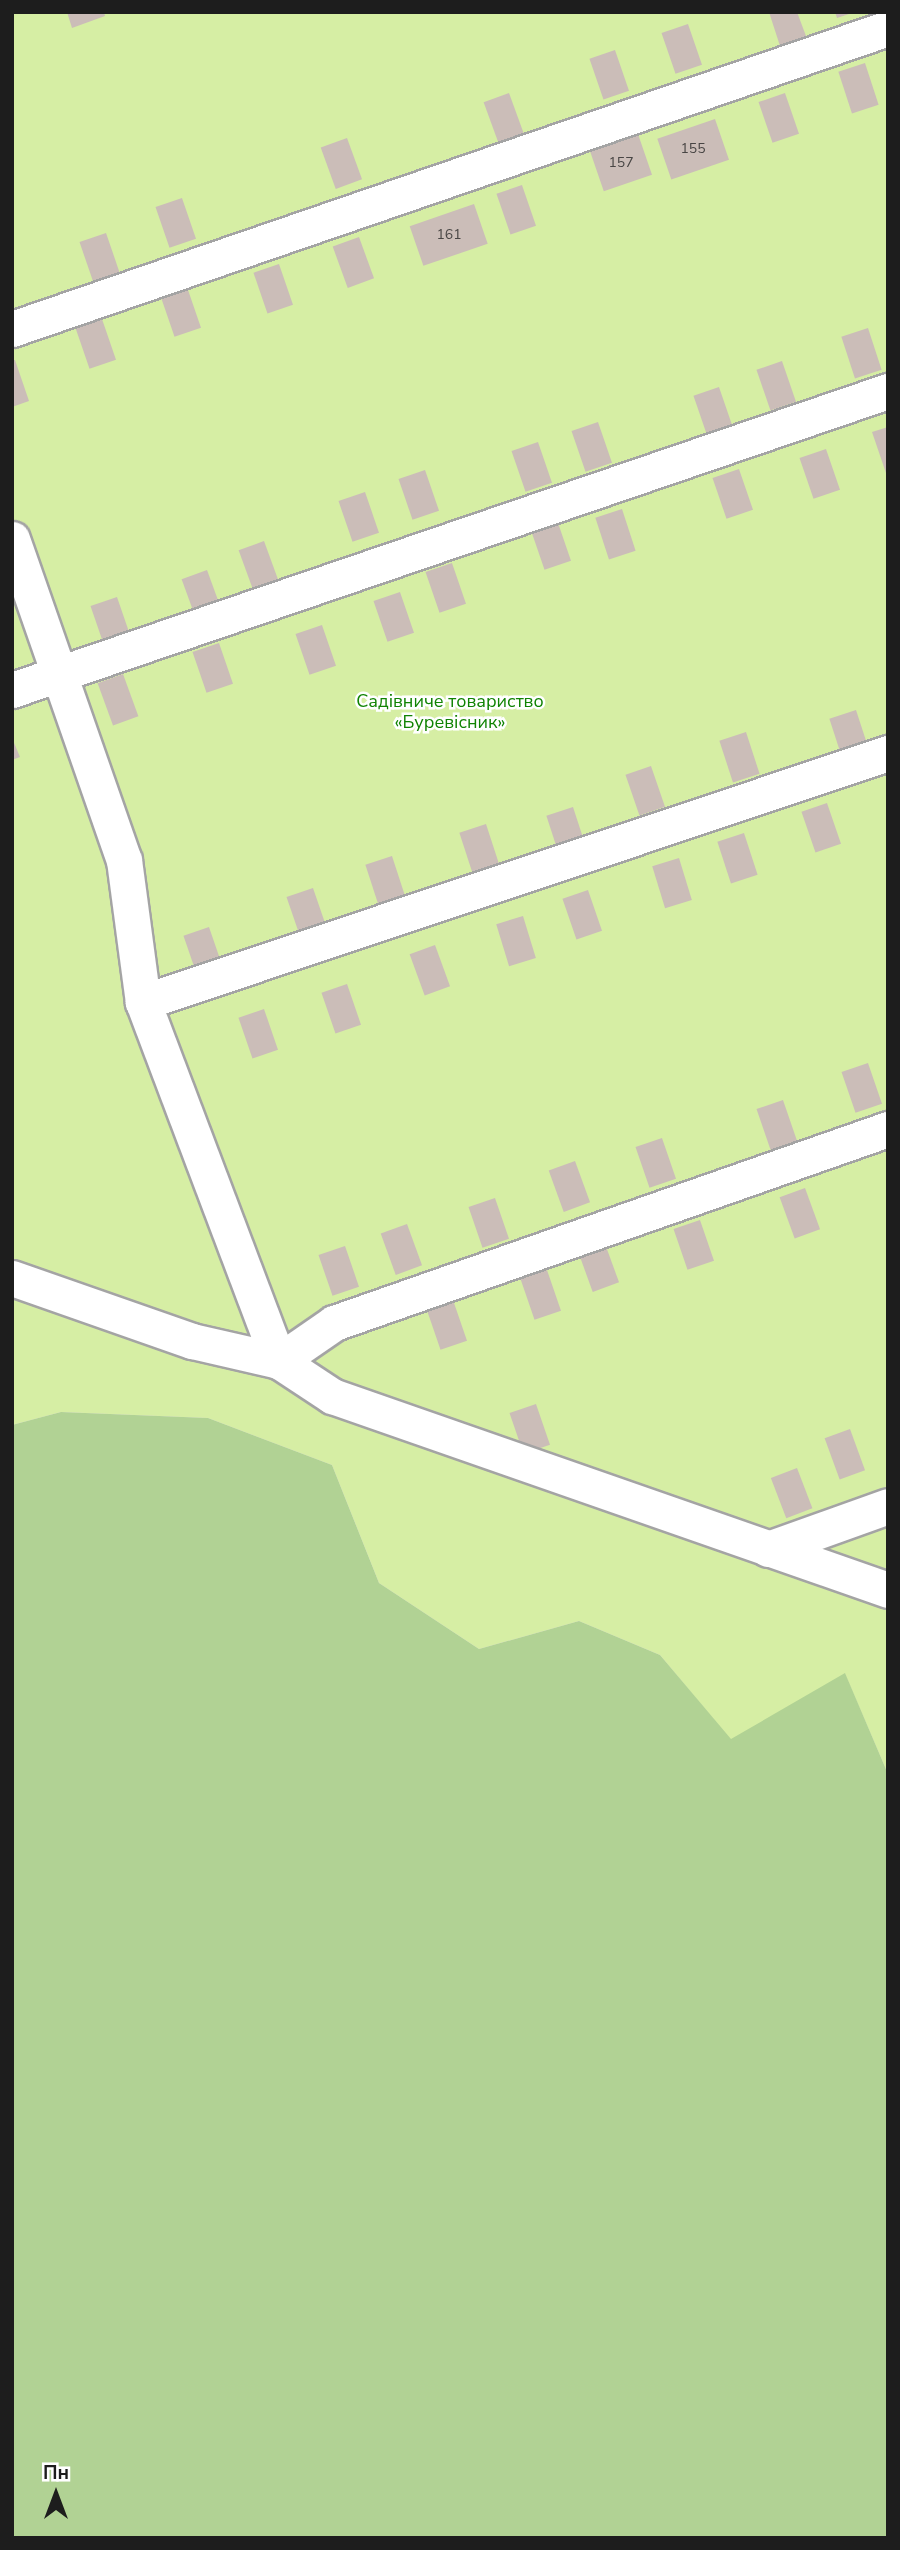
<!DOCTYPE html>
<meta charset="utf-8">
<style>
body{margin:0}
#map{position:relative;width:900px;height:2550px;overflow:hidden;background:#efe9e2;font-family:"Nunito Sans",sans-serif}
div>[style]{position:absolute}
.grass>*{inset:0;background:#d6eea4}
.forest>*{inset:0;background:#b1d294}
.building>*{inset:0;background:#cbbdb8;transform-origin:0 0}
.roads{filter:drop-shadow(2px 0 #a4a4a4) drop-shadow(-2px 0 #a4a4a4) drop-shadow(0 2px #a4a4a4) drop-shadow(0 -2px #a4a4a4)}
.street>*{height:35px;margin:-17.5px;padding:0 17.5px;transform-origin:17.5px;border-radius:17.5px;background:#fff}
span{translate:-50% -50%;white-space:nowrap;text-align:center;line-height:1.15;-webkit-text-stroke:5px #fff;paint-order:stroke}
.number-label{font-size:14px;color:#484544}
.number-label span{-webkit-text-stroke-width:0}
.park-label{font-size:18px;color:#108303}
.frame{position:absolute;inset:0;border:14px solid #1d1d1d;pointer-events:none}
.north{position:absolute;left:21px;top:2459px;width:70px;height:70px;-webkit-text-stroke:5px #fff;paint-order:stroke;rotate:0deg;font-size:19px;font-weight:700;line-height:28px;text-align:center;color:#1d1d1d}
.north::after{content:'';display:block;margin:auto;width:24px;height:32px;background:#1d1d1d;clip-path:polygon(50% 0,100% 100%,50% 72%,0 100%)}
</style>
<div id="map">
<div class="grass">
<div style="clip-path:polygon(12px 12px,888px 12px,888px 1774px,845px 1674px,731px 1740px,660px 1655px,579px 1621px,479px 1649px,379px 1583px,332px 1465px,208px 1418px,61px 1412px,12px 1425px)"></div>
</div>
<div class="forest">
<div style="clip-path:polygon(61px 1412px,208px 1418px,332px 1465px,379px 1583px,479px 1649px,579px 1621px,660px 1655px,731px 1739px,845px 1673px,888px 1774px,888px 2538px,12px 2538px,12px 1425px)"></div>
</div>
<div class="building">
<div style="clip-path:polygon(67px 12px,104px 12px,105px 16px,72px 28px)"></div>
<div style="clip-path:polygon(769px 12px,797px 12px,806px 36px,780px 46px)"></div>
<div style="clip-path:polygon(835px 12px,852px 12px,852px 13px,837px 18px)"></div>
<div style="left:688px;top:24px;width:43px;height:28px;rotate:71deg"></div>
<div style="left:615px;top:50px;width:43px;height:27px;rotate:71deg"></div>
<div style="left:865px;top:63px;width:44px;height:28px;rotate:72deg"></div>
<div style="left:509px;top:93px;width:44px;height:27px;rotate:70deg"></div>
<div style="left:785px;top:93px;width:43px;height:28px;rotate:71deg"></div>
<div style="left:715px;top:119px;width:43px;height:61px;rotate:71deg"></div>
<div style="left:638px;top:134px;width:43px;height:51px;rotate:71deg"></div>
<div style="left:347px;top:138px;width:44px;height:28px;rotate:70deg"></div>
<div style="left:522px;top:185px;width:43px;height:27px;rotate:71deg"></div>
<div style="left:182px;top:198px;width:43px;height:28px;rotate:71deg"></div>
<div style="left:474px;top:204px;width:42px;height:68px;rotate:71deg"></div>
<div style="left:106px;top:233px;width:43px;height:28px;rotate:71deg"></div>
<div style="left:359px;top:237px;width:44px;height:28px;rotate:70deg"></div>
<div style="left:279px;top:264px;width:43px;height:27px;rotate:71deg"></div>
<div style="left:187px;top:287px;width:43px;height:28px;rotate:71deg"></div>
<div style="left:102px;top:319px;width:43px;height:28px;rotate:71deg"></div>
<div style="left:868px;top:328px;width:44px;height:28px;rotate:72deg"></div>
<div style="clip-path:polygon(12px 360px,15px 360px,29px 401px,12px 407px)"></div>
<div style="left:782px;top:361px;width:43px;height:27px;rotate:71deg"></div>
<div style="left:719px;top:387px;width:43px;height:27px;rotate:71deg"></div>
<div style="left:598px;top:422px;width:43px;height:28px;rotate:71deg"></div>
<div style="clip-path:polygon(888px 427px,888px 476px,887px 476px,872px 432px)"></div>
<div style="left:538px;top:442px;width:43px;height:28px;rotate:71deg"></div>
<div style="left:826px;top:449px;width:43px;height:28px;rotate:71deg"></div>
<div style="left:739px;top:469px;width:43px;height:28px;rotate:71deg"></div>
<div style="left:425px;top:470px;width:43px;height:28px;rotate:71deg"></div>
<div style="left:365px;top:492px;width:43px;height:28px;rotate:71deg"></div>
<div style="left:622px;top:509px;width:44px;height:28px;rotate:72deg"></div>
<div style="left:557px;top:520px;width:43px;height:28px;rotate:71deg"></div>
<div style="left:264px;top:541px;width:44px;height:27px;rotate:70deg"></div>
<div style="left:452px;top:563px;width:43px;height:28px;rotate:71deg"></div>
<div style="left:207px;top:570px;width:44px;height:27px;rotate:70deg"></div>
<div style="left:400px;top:592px;width:43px;height:28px;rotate:71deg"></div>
<div style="left:117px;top:597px;width:43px;height:28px;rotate:71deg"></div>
<div style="left:322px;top:625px;width:43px;height:28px;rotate:71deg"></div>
<div style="left:219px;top:643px;width:43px;height:28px;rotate:71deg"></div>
<div style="left:123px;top:674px;width:45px;height:27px;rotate:70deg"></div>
<div style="left:856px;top:710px;width:44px;height:28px;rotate:72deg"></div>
<div style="left:746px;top:732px;width:44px;height:28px;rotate:72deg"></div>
<div style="clip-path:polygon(12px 738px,20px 757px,12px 760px)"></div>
<div style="left:651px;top:766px;width:43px;height:27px;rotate:71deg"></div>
<div style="left:827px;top:803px;width:43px;height:27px;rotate:71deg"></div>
<div style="left:573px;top:807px;width:44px;height:28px;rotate:72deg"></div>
<div style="left:486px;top:824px;width:44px;height:28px;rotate:72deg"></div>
<div style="left:744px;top:833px;width:44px;height:28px;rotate:72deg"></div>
<div style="left:392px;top:856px;width:44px;height:28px;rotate:72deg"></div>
<div style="left:679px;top:858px;width:44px;height:28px;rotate:73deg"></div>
<div style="left:313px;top:888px;width:43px;height:28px;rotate:71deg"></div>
<div style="left:588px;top:890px;width:43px;height:27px;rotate:71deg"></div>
<div style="left:523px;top:916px;width:44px;height:28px;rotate:73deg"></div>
<div style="left:209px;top:927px;width:43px;height:27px;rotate:71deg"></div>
<div style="left:435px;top:945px;width:44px;height:27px;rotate:70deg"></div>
<div style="left:347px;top:984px;width:43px;height:27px;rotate:71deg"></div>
<div style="left:264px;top:1009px;width:43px;height:27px;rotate:71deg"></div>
<div style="left:868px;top:1063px;width:43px;height:28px;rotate:71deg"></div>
<div style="left:783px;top:1100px;width:43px;height:28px;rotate:71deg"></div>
<div style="left:662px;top:1138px;width:43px;height:28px;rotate:71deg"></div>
<div style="left:575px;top:1161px;width:44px;height:28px;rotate:70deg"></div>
<div style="left:805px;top:1188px;width:44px;height:27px;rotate:70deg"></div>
<div style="left:495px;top:1198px;width:43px;height:28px;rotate:71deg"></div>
<div style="left:700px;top:1220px;width:43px;height:28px;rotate:71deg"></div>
<div style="left:407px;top:1224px;width:44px;height:28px;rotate:70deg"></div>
<div style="left:604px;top:1241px;width:44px;height:28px;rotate:70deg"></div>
<div style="left:345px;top:1246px;width:43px;height:28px;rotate:71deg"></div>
<div style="left:547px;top:1270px;width:43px;height:28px;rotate:71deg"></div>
<div style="left:453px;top:1300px;width:43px;height:28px;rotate:71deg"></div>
<div style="left:536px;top:1404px;width:43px;height:28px;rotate:71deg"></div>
<div style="left:850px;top:1429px;width:44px;height:27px;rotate:70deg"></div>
<div style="left:797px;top:1468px;width:43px;height:28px;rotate:69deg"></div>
</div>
<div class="roads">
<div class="street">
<div style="left:12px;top:329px;width:926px;rotate:-18.96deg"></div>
<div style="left:12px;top:539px;width:340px;rotate:70.8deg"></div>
<div style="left:124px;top:860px;width:143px;rotate:82.4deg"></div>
<div style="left:143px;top:1002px;width:384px;rotate:69.3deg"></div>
<div style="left:279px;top:1361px;width:67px;rotate:-34.6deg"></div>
<div style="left:334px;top:1323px;width:587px;rotate:-19.3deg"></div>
<div style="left:12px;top:690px;width:926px;rotate:-18.85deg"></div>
<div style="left:143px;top:1002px;width:786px;rotate:-18.48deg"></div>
<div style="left:12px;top:1278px;width:191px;rotate:19.3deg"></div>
<div style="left:192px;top:1341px;width:89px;rotate:12.9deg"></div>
<div style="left:279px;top:1361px;width:64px;rotate:33.4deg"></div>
<div style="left:332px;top:1396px;width:589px;rotate:19.23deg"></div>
<div style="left:768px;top:1549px;width:127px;rotate:-19.7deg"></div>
</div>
</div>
<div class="number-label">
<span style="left:693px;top:149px">155</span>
<span style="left:621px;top:163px">157</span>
<span style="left:449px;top:235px">161</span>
</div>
<div class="park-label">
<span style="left:450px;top:712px">Садівниче товариство<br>«Буревісник»</span>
</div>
<div class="frame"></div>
<div class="north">Пн</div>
</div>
